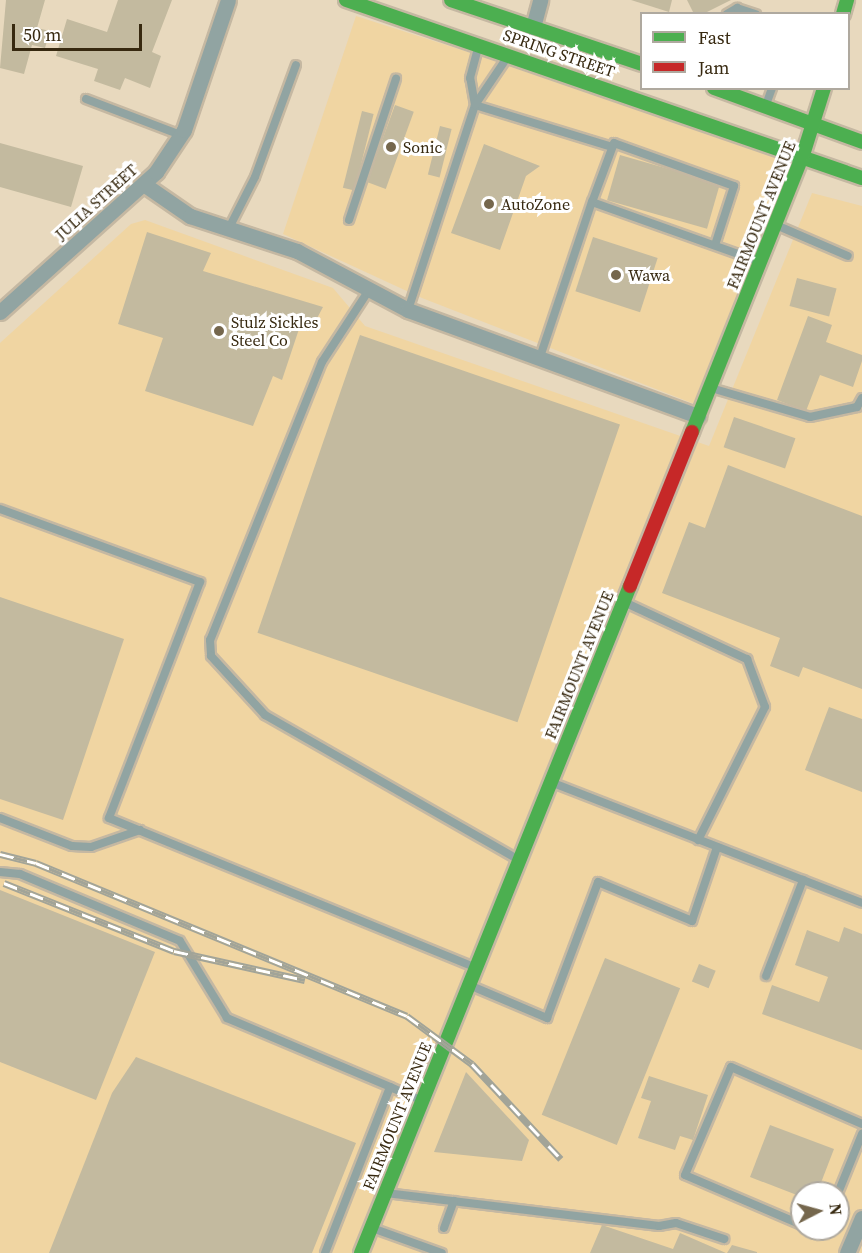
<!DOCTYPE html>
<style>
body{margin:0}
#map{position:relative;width:862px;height:1253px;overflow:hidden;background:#e8d9be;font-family:"Source Serif 4",serif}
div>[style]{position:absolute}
.built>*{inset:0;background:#f0d5a2}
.building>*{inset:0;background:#c3ba9f;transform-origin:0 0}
.roads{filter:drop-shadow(2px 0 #c5b8a2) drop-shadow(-2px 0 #c5b8a2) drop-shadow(0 2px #c5b8a2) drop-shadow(0 -2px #c5b8a2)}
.lane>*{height:8px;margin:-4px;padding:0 4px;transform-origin:4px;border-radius:4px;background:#91a4a2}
.street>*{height:15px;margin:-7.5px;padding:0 7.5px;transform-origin:7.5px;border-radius:7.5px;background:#91a4a2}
.fast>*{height:14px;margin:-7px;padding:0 7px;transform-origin:7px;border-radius:7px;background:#4caf50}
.jam>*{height:14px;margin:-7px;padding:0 7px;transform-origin:7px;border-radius:7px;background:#c62828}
.rail>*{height:7px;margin-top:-3.5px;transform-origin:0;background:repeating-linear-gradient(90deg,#fff 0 14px,#a2a498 0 28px);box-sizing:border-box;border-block:2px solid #a2a498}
.dots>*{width:16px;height:16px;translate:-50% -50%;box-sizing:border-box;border:3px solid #fff;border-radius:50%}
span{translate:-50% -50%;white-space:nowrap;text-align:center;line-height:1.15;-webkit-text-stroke:6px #fff;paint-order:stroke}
.street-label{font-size:16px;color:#372910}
.poi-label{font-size:16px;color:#372910}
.left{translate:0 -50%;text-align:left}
.legend{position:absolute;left:640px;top:12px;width:210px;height:78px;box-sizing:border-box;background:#fff;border:2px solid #afa99f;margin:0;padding:8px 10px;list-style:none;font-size:18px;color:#372910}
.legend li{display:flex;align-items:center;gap:12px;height:30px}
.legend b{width:30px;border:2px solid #afa99f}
.north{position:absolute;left:790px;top:1181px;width:60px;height:60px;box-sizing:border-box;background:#fff;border:2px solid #afa99f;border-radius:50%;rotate:84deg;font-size:16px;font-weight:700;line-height:24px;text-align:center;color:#372910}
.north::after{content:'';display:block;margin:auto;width:21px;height:27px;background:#75674d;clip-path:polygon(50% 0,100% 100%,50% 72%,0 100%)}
.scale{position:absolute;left:12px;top:24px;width:130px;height:27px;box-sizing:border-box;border:3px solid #372910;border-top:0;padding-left:8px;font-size:18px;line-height:21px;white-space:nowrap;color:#372910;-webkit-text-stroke:4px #fff;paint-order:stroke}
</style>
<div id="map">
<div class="built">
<div style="clip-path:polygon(356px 16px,797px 158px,697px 405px,422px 298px,283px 234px)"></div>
<div style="clip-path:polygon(evenodd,812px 193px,862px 206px,862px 1253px,0 1253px,0 343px,131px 224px,145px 220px,333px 288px,365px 326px,709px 446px,812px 193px,802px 1193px,838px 1193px,838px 1229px,802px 1229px,802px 1193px)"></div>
</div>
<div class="building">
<div style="clip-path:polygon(6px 0,45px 0,37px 28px,50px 31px,45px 48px,32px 45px,24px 74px,0 68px)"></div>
<div style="clip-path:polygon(118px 0,172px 0,152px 52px,161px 56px,150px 88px,125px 78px,120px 90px,94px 81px,98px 69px,56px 56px,67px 19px,107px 32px)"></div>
<div style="clip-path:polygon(631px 0,672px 0,669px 12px)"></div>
<div style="clip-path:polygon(687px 0,731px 0,703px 14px,694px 14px)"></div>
<div style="left:395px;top:105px;width:20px;height:82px;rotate:20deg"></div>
<div style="left:362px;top:111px;width:12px;height:79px;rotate:14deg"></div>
<div style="left:440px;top:126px;width:12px;height:50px;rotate:14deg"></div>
<div style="clip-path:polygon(0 143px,83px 166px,71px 207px,0 187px)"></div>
<div style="clip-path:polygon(484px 144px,540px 166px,526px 176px,500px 250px,451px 233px)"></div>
<div style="left:620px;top:155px;width:104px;height:47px;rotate:16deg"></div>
<div style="clip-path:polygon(147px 232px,211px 253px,203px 271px,323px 307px,314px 324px,301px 323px,282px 380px,273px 376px,253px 426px,145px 391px,163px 338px,118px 324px)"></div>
<div style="left:593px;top:237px;width:68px;height:57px;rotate:18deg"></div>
<div style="left:797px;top:278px;width:41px;height:29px;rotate:15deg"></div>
<div style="clip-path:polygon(808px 316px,832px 325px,826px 342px,862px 355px,862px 361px,853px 387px,820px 375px,806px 411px,777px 400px)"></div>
<div style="left:360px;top:335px;width:275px;height:315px;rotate:19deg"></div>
<div style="left:734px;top:417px;width:65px;height:32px;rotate:19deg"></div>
<div style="clip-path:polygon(728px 465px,862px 516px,862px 689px,803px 667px,799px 677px,770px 666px,780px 638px,662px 593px,689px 522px,705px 528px)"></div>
<div style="clip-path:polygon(0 597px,124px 639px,63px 820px,0 799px)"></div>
<div style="clip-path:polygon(829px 707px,862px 719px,862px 792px,805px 770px)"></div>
<div style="clip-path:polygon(0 890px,155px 952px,96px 1100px,0 1062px)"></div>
<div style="clip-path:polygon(844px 927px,862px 934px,862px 1050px,762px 1014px,772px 985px,819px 1002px,828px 977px,795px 965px,807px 930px,839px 942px)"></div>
<div style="left:605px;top:958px;width:81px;height:169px;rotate:22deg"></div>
<div style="left:699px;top:964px;width:18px;height:19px;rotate:22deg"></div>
<div style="clip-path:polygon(136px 1057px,356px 1143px,312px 1253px,49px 1253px,112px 1093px)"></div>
<div style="clip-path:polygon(466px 1072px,529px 1140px,522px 1161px,434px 1152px)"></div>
<div style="clip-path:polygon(649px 1076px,708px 1095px,693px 1140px,680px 1136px,675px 1150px,638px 1138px,651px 1101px,641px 1098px)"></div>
<div style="clip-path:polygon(770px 1125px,834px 1149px,817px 1193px,802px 1197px,750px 1177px)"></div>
<div style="clip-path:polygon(602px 1225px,673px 1249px,680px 1233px,726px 1253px,590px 1253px)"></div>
<div style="clip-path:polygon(732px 1245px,757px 1252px,757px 1253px,727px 1253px)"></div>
</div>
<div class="roads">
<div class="lane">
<div style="left:727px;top:14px;width:12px;rotate:-31deg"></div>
<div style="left:737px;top:8px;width:20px;rotate:18deg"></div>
<div style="left:86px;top:99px;width:102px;rotate:20.8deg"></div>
<div style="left:767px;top:102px;width:15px;rotate:-70deg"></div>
<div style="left:475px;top:105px;width:143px;rotate:17deg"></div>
<div style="left:475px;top:105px;width:27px;rotate:-100deg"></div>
<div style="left:470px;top:78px;width:28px;rotate:-75deg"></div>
<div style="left:349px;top:220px;width:149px;rotate:-71.6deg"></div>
<div style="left:776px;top:225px;width:78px;rotate:23.3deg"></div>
<div style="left:229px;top:228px;width:57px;rotate:-63deg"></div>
<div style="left:255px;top:177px;width:119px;rotate:-69.9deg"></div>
<div style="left:715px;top:245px;width:62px;rotate:-72.1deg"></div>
<div style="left:734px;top:186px;width:127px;rotate:-160.3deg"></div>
<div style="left:614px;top:143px;width:63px;rotate:110.4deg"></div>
<div style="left:592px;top:202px;width:176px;rotate:19.6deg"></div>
<div style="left:369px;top:290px;width:86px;rotate:123.1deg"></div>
<div style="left:322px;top:362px;width:300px;rotate:111.9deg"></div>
<div style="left:210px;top:640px;width:16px;rotate:86deg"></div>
<div style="left:211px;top:656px;width:80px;rotate:47.5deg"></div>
<div style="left:265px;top:715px;width:290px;rotate:29.7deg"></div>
<div style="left:408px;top:310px;width:216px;rotate:-71.9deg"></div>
<div style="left:475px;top:105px;width:55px;rotate:-56deg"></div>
<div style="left:539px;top:360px;width:167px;rotate:-71.5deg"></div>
<div style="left:711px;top:388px;width:103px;rotate:16.3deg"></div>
<div style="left:810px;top:417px;width:48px;rotate:-12deg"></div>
<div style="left:857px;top:407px;width:10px;rotate:-61deg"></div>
<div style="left:0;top:509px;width:213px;rotate:20.1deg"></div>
<div style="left:200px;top:582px;width:253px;rotate:111.1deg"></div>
<div style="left:109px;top:818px;width:394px;rotate:22.2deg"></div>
<div style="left:624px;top:602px;width:136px;rotate:24.9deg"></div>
<div style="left:747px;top:659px;width:51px;rotate:69.4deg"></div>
<div style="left:765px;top:707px;width:149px;rotate:116.7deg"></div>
<div style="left:553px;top:783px;width:331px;rotate:21.2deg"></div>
<div style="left:0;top:818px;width:77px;rotate:21.3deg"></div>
<div style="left:72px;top:846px;width:19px;rotate:3deg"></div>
<div style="left:91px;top:847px;width:52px;rotate:-19.1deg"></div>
<div style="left:0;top:872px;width:20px;rotate:6deg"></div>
<div style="left:20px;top:874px;width:173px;rotate:22.7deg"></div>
<div style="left:180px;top:941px;width:90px;rotate:58.6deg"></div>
<div style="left:227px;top:1018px;width:177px;rotate:22.9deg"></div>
<div style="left:766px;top:976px;width:103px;rotate:-68.9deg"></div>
<div style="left:469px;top:985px;width:85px;rotate:22.9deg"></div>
<div style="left:547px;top:1018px;width:145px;rotate:-69.4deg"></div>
<div style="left:598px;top:882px;width:102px;rotate:22.5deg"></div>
<div style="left:692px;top:921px;width:78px;rotate:-71.3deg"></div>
<div style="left:386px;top:1193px;width:275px;rotate:6.9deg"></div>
<div style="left:659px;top:1226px;width:17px;rotate:-10deg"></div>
<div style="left:676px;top:1223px;width:51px;rotate:18.4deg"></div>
<div style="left:838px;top:1193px;width:64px;rotate:-67.9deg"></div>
<div style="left:802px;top:1225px;width:127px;rotate:-156.9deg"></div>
<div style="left:685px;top:1175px;width:117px;rotate:-66.9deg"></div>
<div style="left:731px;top:1067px;width:143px;rotate:23.5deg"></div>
<div style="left:372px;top:1228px;width:74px;rotate:19.7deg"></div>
<div style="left:444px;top:1228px;width:29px;rotate:-70deg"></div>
<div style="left:810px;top:1229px;width:12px;rotate:24deg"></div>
<div style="left:821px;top:1234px;width:5px;rotate:-68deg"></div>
<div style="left:325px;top:1253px;width:178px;rotate:-68.6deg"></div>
<div style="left:390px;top:1087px;width:33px;rotate:23deg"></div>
</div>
<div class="street">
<div style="left:533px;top:27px;width:28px;rotate:-75deg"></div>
<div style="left:145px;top:185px;width:55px;rotate:34.6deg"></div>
<div style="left:190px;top:216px;width:113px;rotate:18.1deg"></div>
<div style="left:297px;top:251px;width:126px;rotate:28deg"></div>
<div style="left:408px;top:310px;width:309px;rotate:20.1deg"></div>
<div style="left:0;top:312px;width:210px;rotate:-41.9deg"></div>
<div style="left:156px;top:172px;width:50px;rotate:-56.3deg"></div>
<div style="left:184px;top:130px;width:137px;rotate:-71.3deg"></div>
<div style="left:847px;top:1253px;width:38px;rotate:-67deg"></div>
</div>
<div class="fast">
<div style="left:346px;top:0;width:546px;rotate:19.03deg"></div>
<div style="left:451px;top:0;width:201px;rotate:18.5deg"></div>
<div style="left:843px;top:14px;width:15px;rotate:-74deg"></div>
<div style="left:714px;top:88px;width:158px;rotate:20deg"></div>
<div style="left:692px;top:432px;width:298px;rotate:-68.2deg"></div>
<div style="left:803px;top:155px;width:70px;rotate:-72.6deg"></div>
<div style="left:361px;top:1253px;width:719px;rotate:-68.04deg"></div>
</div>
<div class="jam">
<div style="left:630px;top:586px;width:166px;rotate:-68.1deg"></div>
</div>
</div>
<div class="rail">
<div style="left:0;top:854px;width:37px;rotate:14deg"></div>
<div style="left:36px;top:863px;width:401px;rotate:22.4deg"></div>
<div style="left:407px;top:1016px;width:81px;rotate:36.4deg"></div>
<div style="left:472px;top:1064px;width:130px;rotate:46.9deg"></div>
<div style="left:4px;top:883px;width:183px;rotate:21.8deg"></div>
<div style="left:174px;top:951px;width:134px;rotate:12.5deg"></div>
</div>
<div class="dots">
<div style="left:391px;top:147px;background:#75674d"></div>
<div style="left:489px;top:204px;background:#75674d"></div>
<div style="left:616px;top:275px;background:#75674d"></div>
<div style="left:219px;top:331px;background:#75674d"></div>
</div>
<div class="street-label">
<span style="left:559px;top:53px;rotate:19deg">SPRING STREET</span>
<span style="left:96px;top:202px;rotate:-42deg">JULIA STREET</span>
<span style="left:761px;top:215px;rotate:-68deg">FAIRMOUNT AVENUE</span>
<span style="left:579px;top:665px;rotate:-68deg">FAIRMOUNT AVENUE</span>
<span style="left:397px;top:1116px;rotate:-68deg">FAIRMOUNT AVENUE</span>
</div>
<div class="poi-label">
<span class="left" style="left:403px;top:147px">Sonic</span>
<span class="left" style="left:501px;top:204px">AutoZone</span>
<span class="left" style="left:628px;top:275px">Wawa</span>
<span class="left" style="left:231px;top:331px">Stulz Sickles<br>Steel Co</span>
</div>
<ul class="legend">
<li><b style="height:8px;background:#4caf50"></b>Fast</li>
<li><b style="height:8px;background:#c62828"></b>Jam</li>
</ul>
<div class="north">N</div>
<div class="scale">50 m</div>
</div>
